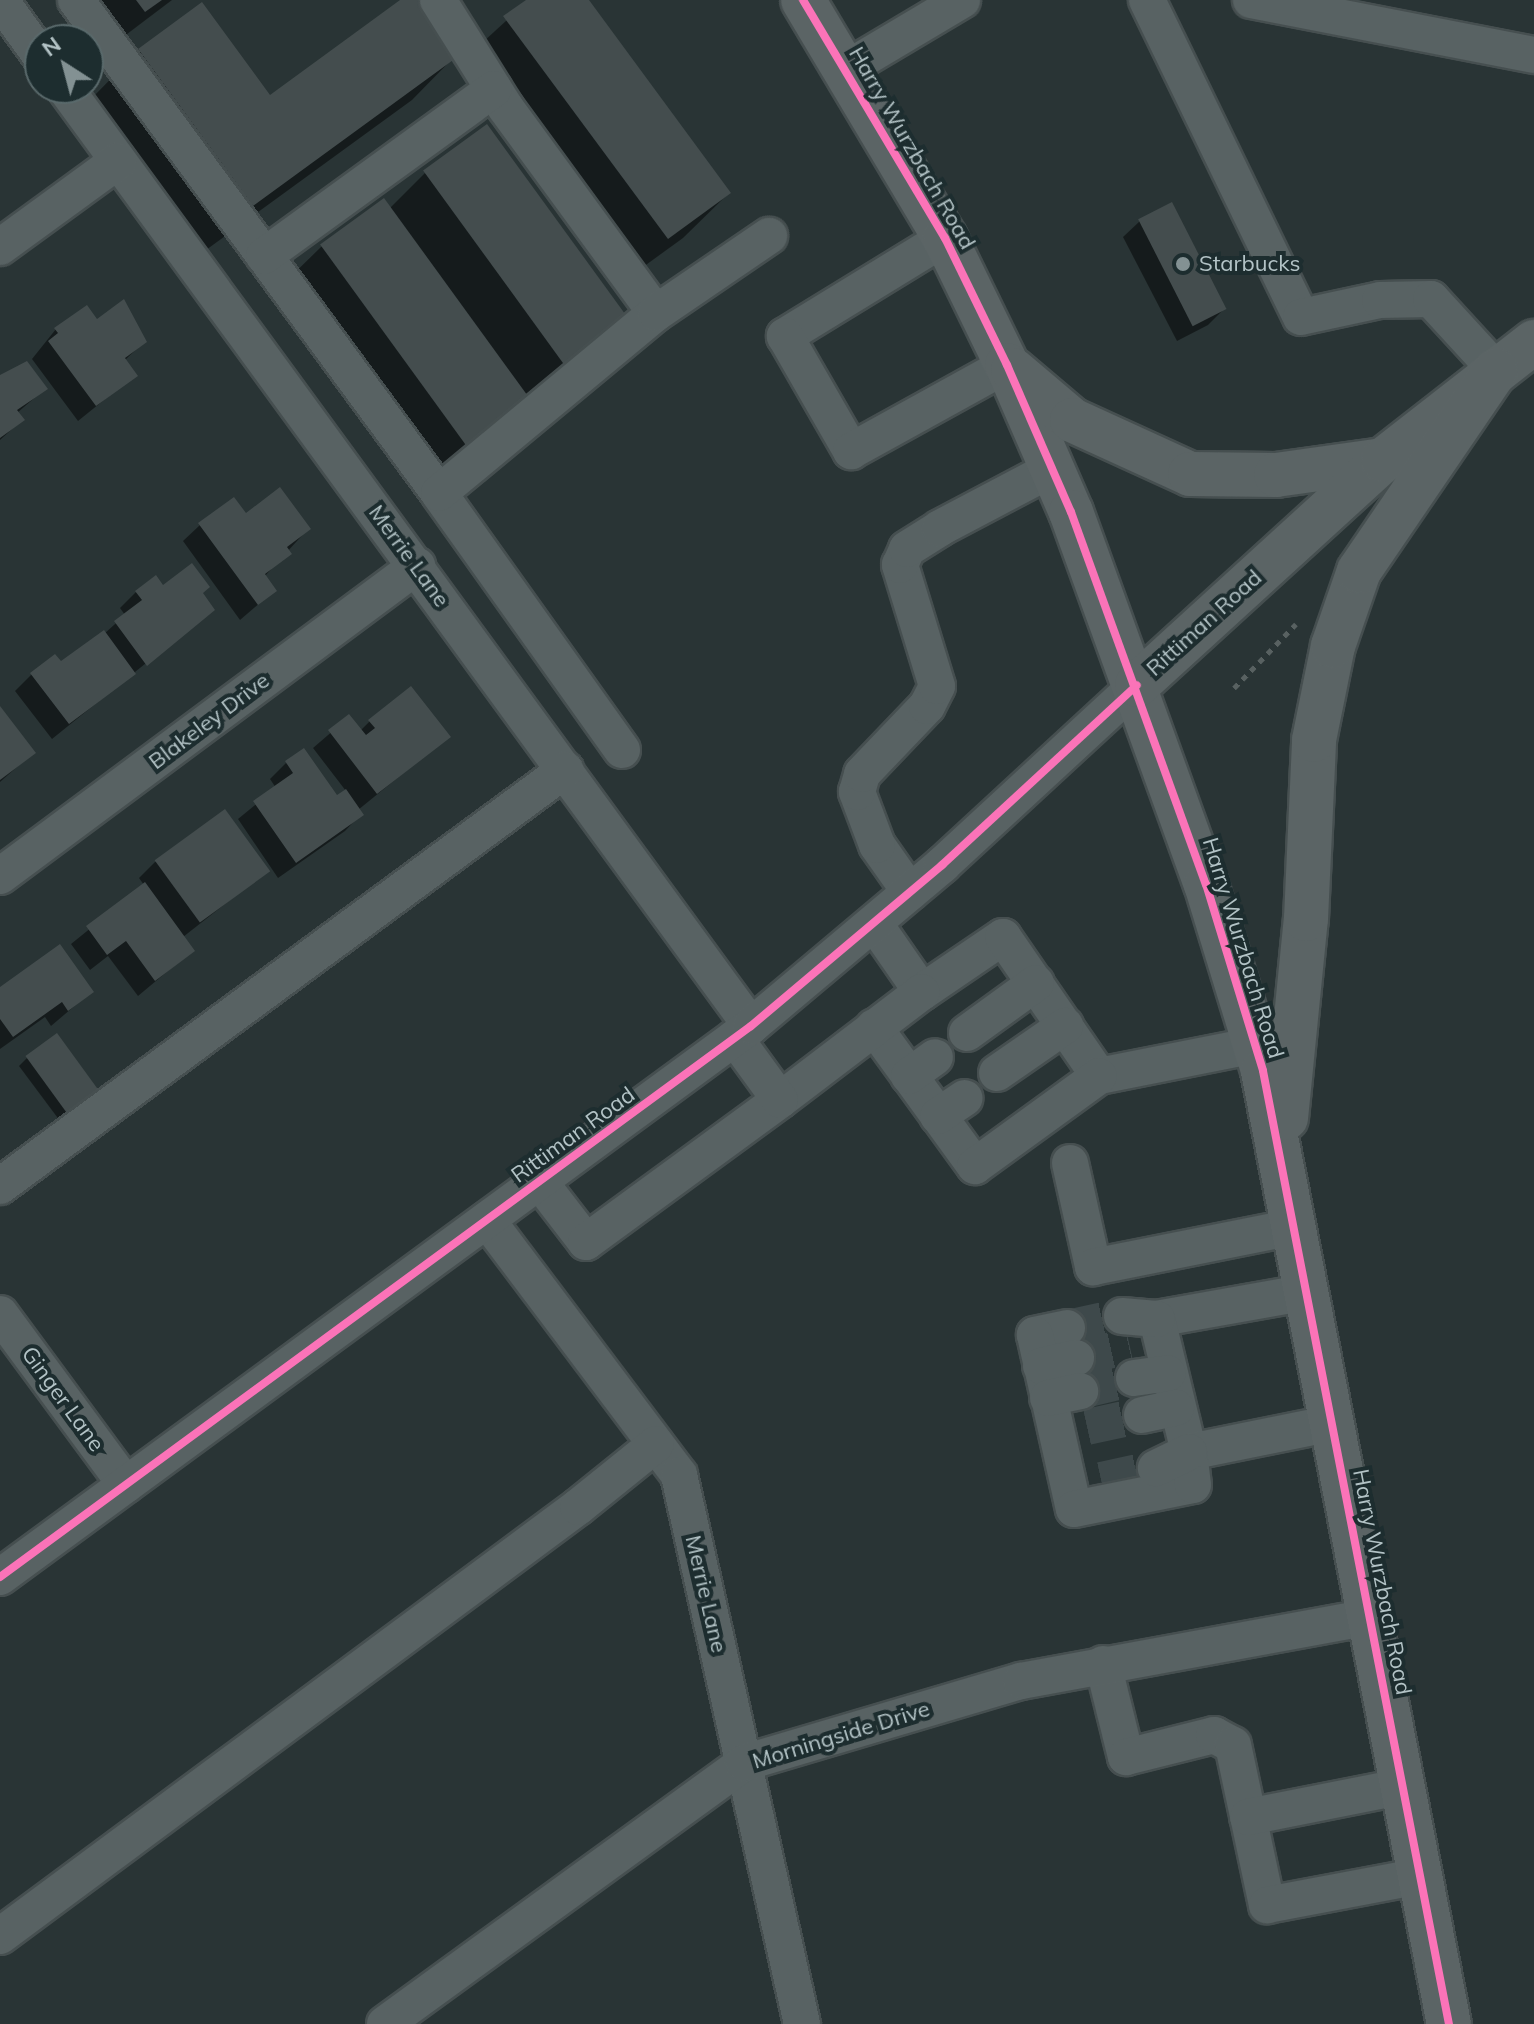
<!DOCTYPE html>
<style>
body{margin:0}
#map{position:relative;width:1534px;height:2024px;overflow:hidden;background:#293435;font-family:Mulish,sans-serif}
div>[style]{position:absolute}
.shadow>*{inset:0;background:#0007}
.building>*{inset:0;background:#444d4e;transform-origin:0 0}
.minor-tunnel>*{height:36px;margin-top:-18px;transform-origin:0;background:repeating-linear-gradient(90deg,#3e494b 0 36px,transparent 0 54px)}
.path>*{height:5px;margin-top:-2.5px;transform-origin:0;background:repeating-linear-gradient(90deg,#586161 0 6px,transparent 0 12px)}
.roads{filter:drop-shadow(2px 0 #464f50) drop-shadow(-2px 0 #464f50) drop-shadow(0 2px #464f50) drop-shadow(0 -2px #464f50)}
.minor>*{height:36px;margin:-18px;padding:0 18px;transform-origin:18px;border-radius:18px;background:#586263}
.major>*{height:44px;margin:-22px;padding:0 22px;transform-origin:22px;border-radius:22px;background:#5b6465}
.cycleway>*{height:8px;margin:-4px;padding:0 4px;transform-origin:4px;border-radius:4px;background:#fb73b8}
.dots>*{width:22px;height:22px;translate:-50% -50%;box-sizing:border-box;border:4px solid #1d2d2f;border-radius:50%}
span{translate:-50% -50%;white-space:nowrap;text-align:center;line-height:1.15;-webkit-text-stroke:8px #1d2d2f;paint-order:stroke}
.street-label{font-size:22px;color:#b3c3c6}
.poi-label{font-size:22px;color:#b3c3c6}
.left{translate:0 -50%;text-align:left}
.north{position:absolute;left:24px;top:24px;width:80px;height:80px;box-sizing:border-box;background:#1d2d2f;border:2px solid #59696b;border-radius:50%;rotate:324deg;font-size:22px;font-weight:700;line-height:32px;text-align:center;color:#b3c3c6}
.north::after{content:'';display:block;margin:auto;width:28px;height:36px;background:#839193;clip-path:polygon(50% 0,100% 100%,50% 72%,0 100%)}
</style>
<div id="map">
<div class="shadow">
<div style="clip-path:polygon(58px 0,172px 0,98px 56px)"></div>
<div style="clip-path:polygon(404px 0,418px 0,457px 54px,412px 100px,206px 250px,94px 96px,139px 50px,270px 97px)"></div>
<div style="clip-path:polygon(529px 0,586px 0,729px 193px,683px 238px,621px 283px,459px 64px)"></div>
<div style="clip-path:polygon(425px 173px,634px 329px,424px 495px,275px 292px,321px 247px,383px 201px,389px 209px)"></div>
<div style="clip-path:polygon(1140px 221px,1225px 308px,1208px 325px,1177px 341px,1123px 237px)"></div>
<div style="clip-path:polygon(97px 322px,144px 342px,125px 360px,135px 375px,78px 421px,32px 359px,56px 329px)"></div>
<div style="clip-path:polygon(0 378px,46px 388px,17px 413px,22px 420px,0 440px)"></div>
<div style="clip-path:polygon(246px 516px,308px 529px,264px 577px,274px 591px,240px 620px,183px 541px,200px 525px)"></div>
<div style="clip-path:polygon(163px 588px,201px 594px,213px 609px,52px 739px,15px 691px,32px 674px,61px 664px,104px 634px,125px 615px,120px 608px,136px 592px)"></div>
<div style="clip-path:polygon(0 709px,34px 752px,0 782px)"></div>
<div style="clip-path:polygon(349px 717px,360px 731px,370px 721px,449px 736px,358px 810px,361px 814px,345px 831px,278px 878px,238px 819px,276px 788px,270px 779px,286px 763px,337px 798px,346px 791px,313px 748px)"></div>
<div style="clip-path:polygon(155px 862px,267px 871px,183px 937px,193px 950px,138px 996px,108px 956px,90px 970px,71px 944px,144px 885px,139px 878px)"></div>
<div style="clip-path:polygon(0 990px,91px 992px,51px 1026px,45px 1017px,0 1049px)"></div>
<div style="clip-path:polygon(27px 1058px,100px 1095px,63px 1125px,19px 1066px)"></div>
</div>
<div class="building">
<div style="clip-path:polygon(136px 0,162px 0,145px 12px)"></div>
<div style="clip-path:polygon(400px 0,420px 0,460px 55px,253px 206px,138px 49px,202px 2px,270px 95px)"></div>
<div style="clip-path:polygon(526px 0,589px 0,731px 193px,668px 239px,503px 16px)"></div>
<div style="left:487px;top:124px;width:254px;height:79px;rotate:54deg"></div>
<div style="left:384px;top:198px;width:255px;height:79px;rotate:54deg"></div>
<div style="left:1172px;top:202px;width:120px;height:38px;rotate:63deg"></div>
<div style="clip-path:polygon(124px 299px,147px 342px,125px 358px,138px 376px,96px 406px,48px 341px,58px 333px,54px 328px,87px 305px,97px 319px)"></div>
<div style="clip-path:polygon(27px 361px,48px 389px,17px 410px,25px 420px,0 438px,0 375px)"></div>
<div style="clip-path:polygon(280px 487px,311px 529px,287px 547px,292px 554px,265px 574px,277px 591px,258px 605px,198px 523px,234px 497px,246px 513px)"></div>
<div style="clip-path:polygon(192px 563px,210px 587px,203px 593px,215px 610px,147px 666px,114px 621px,142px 600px,135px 591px,156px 575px,163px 585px)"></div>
<div style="clip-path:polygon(104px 630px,136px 674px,69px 724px,30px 673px,55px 654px,61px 661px)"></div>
<div style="clip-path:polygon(411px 686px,451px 737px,377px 794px,328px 730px,349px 714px,366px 735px,375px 728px,368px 720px)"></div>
<div style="clip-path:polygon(0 706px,36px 753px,0 780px)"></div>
<div style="clip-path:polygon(304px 748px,337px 795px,346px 789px,364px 815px,296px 863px,253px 801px,293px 773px,285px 761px)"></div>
<div style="left:225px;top:809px;width:77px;height:87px;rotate:54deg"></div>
<div style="clip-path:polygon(145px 882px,195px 951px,155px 981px,126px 941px,107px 955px,86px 926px)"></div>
<div style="clip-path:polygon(60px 944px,94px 992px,68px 1011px,62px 1002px,13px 1037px,0 1019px,0 987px)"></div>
<div style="left:57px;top:1033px;width:77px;height:39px;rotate:54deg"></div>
</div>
<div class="minor-tunnel">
<div style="left:1067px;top:1328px;width:56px;rotate:-12.3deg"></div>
<div style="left:1076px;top:1358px;width:55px;rotate:-12.5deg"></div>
<div style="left:1080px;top:1391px;width:56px;rotate:-13.5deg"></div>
<div style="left:1087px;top:1427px;width:56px;rotate:-12.3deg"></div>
<div style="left:1101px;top:1480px;width:56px;rotate:-12.3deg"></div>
</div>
<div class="path">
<div style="left:1234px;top:688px;width:89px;rotate:-45.9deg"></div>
</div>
<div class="roads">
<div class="minor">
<div style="left:0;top:0;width:68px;rotate:54deg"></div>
<div style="left:76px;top:0;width:612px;rotate:53.64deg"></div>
<div style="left:438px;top:0;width:126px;rotate:57.9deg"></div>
<div style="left:505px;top:107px;width:255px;rotate:53.8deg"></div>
<div style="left:1147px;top:0;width:352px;rotate:64.1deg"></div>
<div style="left:1301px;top:317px;width:81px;rotate:-12.1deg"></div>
<div style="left:1380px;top:300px;width:51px;rotate:-1.1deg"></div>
<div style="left:1431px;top:299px;width:96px;rotate:47.5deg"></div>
<div style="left:1251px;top:0;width:288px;rotate:11deg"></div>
<div style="left:846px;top:69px;width:135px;rotate:-30.7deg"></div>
<div style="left:65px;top:88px;width:1162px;rotate:53.82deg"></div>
<div style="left:945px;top:238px;width:188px;rotate:148.5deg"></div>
<div style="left:785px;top:336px;width:133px;rotate:60.1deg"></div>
<div style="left:851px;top:451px;width:178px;rotate:-28.9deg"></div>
<div style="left:0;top:247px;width:146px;rotate:-36.1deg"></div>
<div style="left:264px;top:256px;width:284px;rotate:-36deg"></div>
<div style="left:622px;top:750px;width:315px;rotate:-125.5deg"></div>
<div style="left:439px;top:493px;width:282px;rotate:-39.7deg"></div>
<div style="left:656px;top:313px;width:137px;rotate:-34.3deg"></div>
<div style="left:0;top:876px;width:520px;rotate:-36.63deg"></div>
<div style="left:910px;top:892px;width:57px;rotate:-125.1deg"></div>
<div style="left:877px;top:845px;width:57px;rotate:-110.7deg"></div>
<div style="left:857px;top:792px;width:19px;rotate:-74deg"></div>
<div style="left:862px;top:774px;width:94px;rotate:-46.3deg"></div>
<div style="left:927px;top:706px;width:22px;rotate:-63deg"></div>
<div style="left:937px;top:686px;width:127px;rotate:-107deg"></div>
<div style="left:900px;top:565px;width:17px;rotate:-66deg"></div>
<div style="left:907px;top:549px;width:39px;rotate:-32deg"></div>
<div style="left:940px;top:528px;width:127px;rotate:-27.8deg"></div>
<div style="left:874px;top:923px;width:84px;rotate:55.2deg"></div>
<div style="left:922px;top:992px;width:98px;rotate:-34.2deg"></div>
<div style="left:1003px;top:937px;width:169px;rotate:55.4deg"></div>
<div style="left:1099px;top:1076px;width:159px;rotate:-11.2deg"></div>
<div style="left:874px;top:1027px;width:172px;rotate:54deg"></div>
<div style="left:975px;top:1166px;width:153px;rotate:-36deg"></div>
<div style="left:967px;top:1033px;width:85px;rotate:-35.9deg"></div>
<div style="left:997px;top:1073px;width:83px;rotate:-34.7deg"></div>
<div style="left:909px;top:1076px;width:32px;rotate:-36deg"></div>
<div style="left:780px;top:1100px;width:178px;rotate:-37.3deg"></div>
<div style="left:938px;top:1116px;width:32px;rotate:-34deg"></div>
<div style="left:1070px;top:1163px;width:107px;rotate:77.5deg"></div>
<div style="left:1093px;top:1267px;width:204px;rotate:-11.3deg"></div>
<div style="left:539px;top:1181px;width:77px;rotate:52.4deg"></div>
<div style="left:586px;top:1242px;width:240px;rotate:-36.2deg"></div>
<div style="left:780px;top:1100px;width:77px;rotate:-126deg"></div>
<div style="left:0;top:1186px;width:702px;rotate:-36.36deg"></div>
<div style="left:487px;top:1220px;width:319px;rotate:53deg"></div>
<div style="left:679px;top:1475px;width:563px;rotate:77.37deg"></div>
<div style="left:1308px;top:1292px;width:153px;rotate:169.9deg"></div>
<div style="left:1157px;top:1319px;width:137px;rotate:76.5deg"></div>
<div style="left:1189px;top:1452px;width:147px;rotate:-11.4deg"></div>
<div style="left:0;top:1314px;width:212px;rotate:53.6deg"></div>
<div style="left:1122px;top:1316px;width:35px;rotate:5deg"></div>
<div style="left:1067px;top:1328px;width:33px;rotate:168deg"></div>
<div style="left:1035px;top:1335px;width:178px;rotate:77.4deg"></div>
<div style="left:1074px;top:1509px;width:121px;rotate:-11.4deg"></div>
<div style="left:1193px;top:1485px;width:33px;rotate:-97deg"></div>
<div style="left:1189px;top:1452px;width:37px;rotate:154deg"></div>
<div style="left:1041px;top:1366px;width:36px;rotate:-13deg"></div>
<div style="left:1134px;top:1378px;width:34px;rotate:-8deg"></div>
<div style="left:1048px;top:1398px;width:33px;rotate:-12deg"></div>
<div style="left:1142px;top:1415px;width:35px;rotate:-12deg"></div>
<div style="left:0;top:1577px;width:931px;rotate:-36.27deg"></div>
<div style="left:751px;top:1026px;width:250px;rotate:-40.1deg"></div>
<div style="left:942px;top:865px;width:265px;rotate:-42.7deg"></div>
<div style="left:1103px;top:1664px;width:96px;rotate:76.1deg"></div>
<div style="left:1126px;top:1757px;width:91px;rotate:-14deg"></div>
<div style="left:1214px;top:1735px;width:21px;rotate:28deg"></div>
<div style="left:1233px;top:1745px;width:164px;rotate:78deg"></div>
<div style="left:1267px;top:1905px;width:157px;rotate:-10.7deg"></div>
<div style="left:1248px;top:1817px;width:159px;rotate:-11.2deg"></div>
<div style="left:0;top:1936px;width:720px;rotate:-36.58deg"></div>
<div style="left:578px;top:1507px;width:100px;rotate:-38.9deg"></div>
<div style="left:385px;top:2024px;width:444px;rotate:-36deg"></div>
<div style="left:744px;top:1763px;width:289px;rotate:-16.5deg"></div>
<div style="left:1021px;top:1681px;width:356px;rotate:-10.4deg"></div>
</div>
<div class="major">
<div style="left:803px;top:0;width:277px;rotate:59.2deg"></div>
<div style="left:945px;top:238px;width:141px;rotate:64deg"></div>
<div style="left:1007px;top:365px;width:160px;rotate:66.5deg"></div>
<div style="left:1071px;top:512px;width:396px;rotate:70.1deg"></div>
<div style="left:1206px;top:884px;width:195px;rotate:73deg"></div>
<div style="left:1263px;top:1071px;width:971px;rotate:78.96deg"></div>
<div style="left:1013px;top:370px;width:77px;rotate:40.3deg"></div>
<div style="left:1072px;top:420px;width:130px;rotate:24.6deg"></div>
<div style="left:1190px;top:474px;width:86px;rotate:0.7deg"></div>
<div style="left:1276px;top:475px;width:108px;rotate:-8deg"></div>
<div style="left:1137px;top:685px;width:333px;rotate:-42.4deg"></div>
<div style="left:1383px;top:460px;width:192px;rotate:-38deg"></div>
<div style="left:1286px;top:1118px;width:200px;rotate:-84.3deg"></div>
<div style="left:1306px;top:919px;width:179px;rotate:-87.4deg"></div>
<div style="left:1314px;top:740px;width:96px;rotate:-78.6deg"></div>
<div style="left:1333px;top:646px;width:79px;rotate:-70.9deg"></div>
<div style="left:1359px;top:571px;width:243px;rotate:-55.7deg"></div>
</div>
</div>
<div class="cycleway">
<div style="left:803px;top:0;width:277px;rotate:59.2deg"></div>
<div style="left:945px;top:238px;width:141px;rotate:64deg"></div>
<div style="left:1007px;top:365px;width:160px;rotate:66.5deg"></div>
<div style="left:1071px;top:512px;width:396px;rotate:70.1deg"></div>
<div style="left:1206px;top:884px;width:195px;rotate:73deg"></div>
<div style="left:1263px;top:1071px;width:971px;rotate:78.96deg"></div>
<div style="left:0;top:1577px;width:931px;rotate:-36.27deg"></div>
<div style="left:751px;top:1026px;width:250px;rotate:-40.1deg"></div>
<div style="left:942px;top:865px;width:265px;rotate:-42.7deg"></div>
</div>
<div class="dots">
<div style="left:1183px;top:264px;background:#839193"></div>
</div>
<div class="street-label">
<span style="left:912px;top:148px;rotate:60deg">Harry Wurzbach Road</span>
<span style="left:409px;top:556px;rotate:54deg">Merrie Lane</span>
<span style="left:1204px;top:623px;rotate:-42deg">Rittiman Road</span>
<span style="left:209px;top:721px;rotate:-37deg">Blakeley Drive</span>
<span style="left:1243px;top:948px;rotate:73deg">Harry Wurzbach Road</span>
<span style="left:573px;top:1135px;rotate:-36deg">Rittiman Road</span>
<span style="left:63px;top:1399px;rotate:54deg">Ginger Lane</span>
<span style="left:1382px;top:1582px;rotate:79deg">Harry Wurzbach Road</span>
<span style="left:706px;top:1594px;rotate:77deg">Merrie Lane</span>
<span style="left:841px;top:1735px;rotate:-17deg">Morningside Drive</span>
</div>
<div class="poi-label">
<span class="left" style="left:1199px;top:264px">Starbucks</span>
</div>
<div class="north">N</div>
</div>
